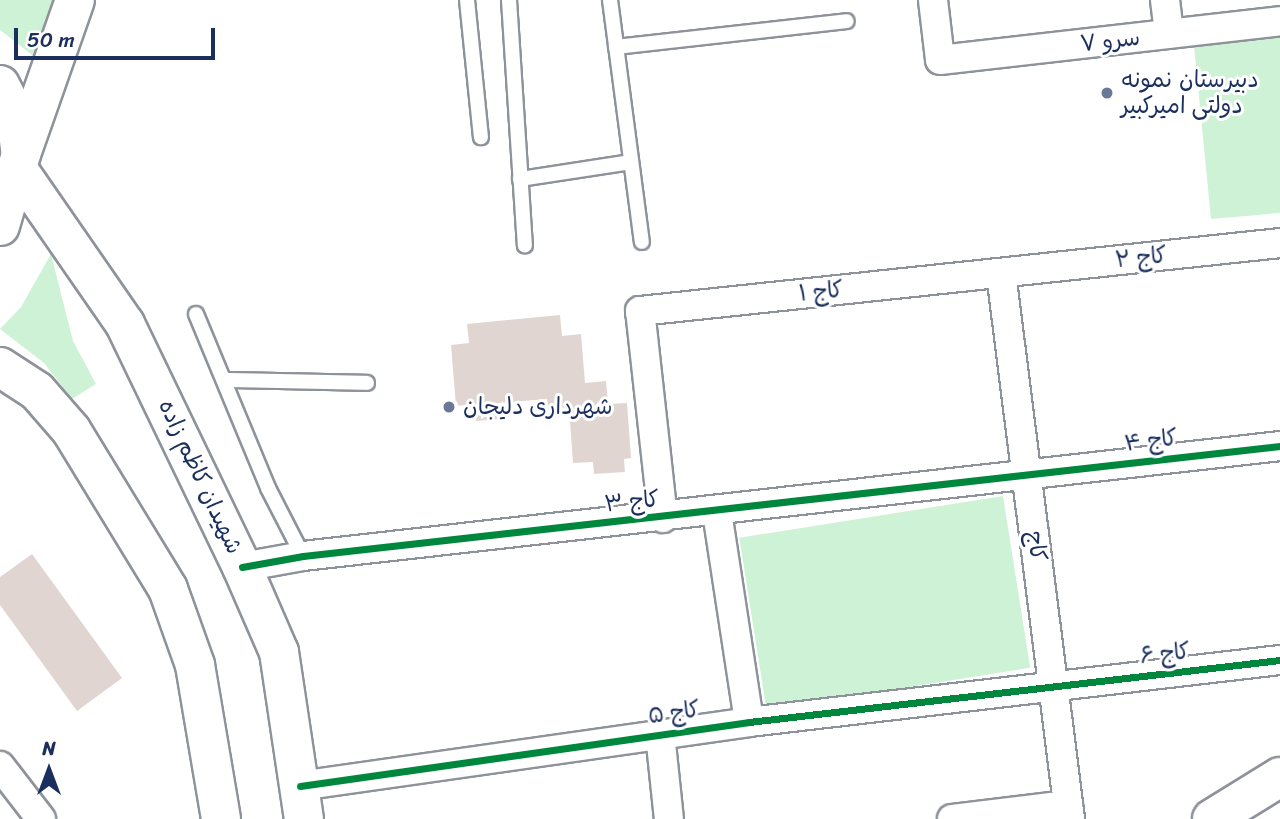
<!DOCTYPE html>
<meta charset="utf-8">
<style>
body{margin:0}
#map{position:relative;width:1280px;height:819px;overflow:hidden;background:#fff;font-family:Sriracha,"Playpen Sans Arabic",sans-serif}
div>[style]{position:absolute}
.green>*{inset:0;background:#cef2d5;transform-origin:0 0}
.building>*{inset:0;background:#e0d5d1}
.roads{filter:drop-shadow(2px 0 #8e929a) drop-shadow(-2px 0 #8e929a) drop-shadow(0 2px #8e929a) drop-shadow(0 -2px #8e929a)}
.lane>*{height:14px;margin:-7px;padding:0 7px;transform-origin:7px;border-radius:7px;background:#fff}
.street>*{height:28px;margin:-14px;padding:0 14px;transform-origin:14px;border-radius:14px;background:#fff}
.secondary>*{height:38px;margin:-19px;padding:0 19px;transform-origin:19px;border-radius:19px;background:#fff}
.primary>*{height:38px;margin:-19px;padding:0 19px;transform-origin:19px;border-radius:19px;background:#fff}
.cycleway>*{height:7px;margin:-3.5px;padding:0 3.5px;transform-origin:3.5px;border-radius:3.5px;background:#00873e}
.dots>*{width:19px;height:19px;translate:-50% -50%;box-sizing:border-box;border:4px solid #fff;border-radius:50%}
span{translate:-50% -50%;white-space:nowrap;text-align:center;line-height:1.15;-webkit-text-stroke:6px #fff;paint-order:stroke}
.street-label{font-size:23px;color:#1b2f5e}
.poi-label{font-size:23px;color:#1b2f5e}
.left{translate:0 -50%;text-align:left}
.north{position:absolute;left:14px;top:735px;width:70px;height:70px;-webkit-text-stroke:5px #fff;paint-order:stroke;rotate:0deg;font-size:19px;font-weight:700;line-height:28px;text-align:center;color:#1b2f5e}
.north::after{content:'';display:block;margin:auto;width:24px;height:32px;background:#1b2f5e;clip-path:polygon(50% 0,100% 100%,50% 72%,0 100%)}
.scale{position:absolute;left:14px;top:28px;width:201px;height:32px;box-sizing:border-box;border:4px solid #1b2f5e;border-top:0;padding-left:9px;font-size:21px;line-height:24px;white-space:nowrap;color:#1b2f5e;-webkit-text-stroke:5px #fff;paint-order:stroke}
</style>
<div id="map">
<div class="green">
<div style="clip-path:polygon(0 0,62px 0,41px 62px,0 30px)"></div>
<div style="clip-path:polygon(1280px 37px,1280px 213px,1211px 219px,1194px 46px)"></div>
<div style="clip-path:polygon(51px 254px,73px 341px,96px 384px,72px 399px,44px 363px,0 329px,21px 307px)"></div>
<div style="left:1003px;top:496px;width:174px;height:267px;rotate:81deg"></div>
</div>
<div class="building">
<div style="clip-path:polygon(560px 315px,562px 336px,581px 334px,585px 383px,606px 381px,608px 404px,627px 403px,631px 458px,624px 459px,625px 472px,594px 474px,593px 462px,573px 463px,569px 407px,548px 409px,547px 399px,498px 403px,500px 419px,476px 421px,475px 404px,456px 406px,451px 345px,469px 343px,467px 324px)"></div>
<div style="clip-path:polygon(32px 554px,122px 678px,77px 711px,0 605px,0 577px)"></div>
</div>
<div class="roads">
<div class="lane">
<div style="left:467px;top:0;width:138px;rotate:84.2deg"></div>
<div style="left:509px;top:0;width:246px;rotate:86.3deg"></div>
<div style="left:610px;top:0;width:244px;rotate:82.5deg"></div>
<div style="left:616px;top:47px;width:232px;rotate:-6.4deg"></div>
<div style="left:520px;top:179px;width:112px;rotate:-8.7deg"></div>
<div style="left:196px;top:314px;width:188px;rotate:67.5deg"></div>
<div style="left:268px;top:488px;width:76px;rotate:62.8deg"></div>
<div style="left:226px;top:380px;width:141px;rotate:1.2deg"></div>
</div>
<div class="street">
<div style="left:933px;top:0;width:60px;rotate:83.3deg"></div>
<div style="left:940px;top:60px;width:342px;rotate:-6.5deg"></div>
<div style="left:1165px;top:0;width:34px;rotate:83deg"></div>
<div style="left:1001px;top:273px;width:550px;rotate:82.8deg"></div>
<div style="left:717px;top:512px;width:212px;rotate:81.3deg"></div>
<div style="left:663px;top:518px;width:208px;rotate:-96.3deg"></div>
<div style="left:640px;top:311px;width:644px;rotate:-6.06deg"></div>
<div style="left:242px;top:567px;width:62px;rotate:-10.2deg"></div>
<div style="left:303px;top:556px;width:983px;rotate:-6.42deg"></div>
<div style="left:660px;top:734px;width:85px;rotate:84deg"></div>
<div style="left:0;top:766px;width:67px;rotate:52.3deg"></div>
<div style="left:300px;top:786px;width:454px;rotate:-8.1deg"></div>
<div style="left:749px;top:722px;width:535px;rotate:-6.66deg"></div>
<div style="left:952px;top:819px;width:117px;rotate:-6.9deg"></div>
</div>
<div class="secondary">
<div style="left:17px;top:168px;width:190px;rotate:55.3deg"></div>
<div style="left:125px;top:324px;width:270px;rotate:64.3deg"></div>
<div style="left:242px;top:567px;width:93px;rotate:66.5deg"></div>
<div style="left:279px;top:652px;width:169px;rotate:81.5deg"></div>
<div style="left:0;top:367px;width:44px;rotate:33deg"></div>
<div style="left:37px;top:391px;width:52px;rotate:48.9deg"></div>
<div style="left:71px;top:430px;width:186px;rotate:58.6deg"></div>
<div style="left:168px;top:589px;width:81px;rotate:70.4deg"></div>
<div style="left:195px;top:665px;width:156px;rotate:80.4deg"></div>
<div style="left:1212px;top:819px;width:80px;rotate:-31.7deg"></div>
</div>
<div class="primary">
<div style="left:0;top:85px;width:35px;rotate:63deg"></div>
<div style="left:16px;top:116px;width:38px;rotate:83deg"></div>
<div style="left:21px;top:154px;width:75px;rotate:106.3deg"></div>
<div style="left:21px;top:154px;width:163px;rotate:-70.7deg"></div>
</div>
</div>
<div class="cycleway">
<div style="left:242px;top:567px;width:62px;rotate:-10.2deg"></div>
<div style="left:303px;top:556px;width:983px;rotate:-6.42deg"></div>
<div style="left:300px;top:786px;width:454px;rotate:-8.1deg"></div>
<div style="left:749px;top:722px;width:535px;rotate:-6.66deg"></div>
</div>
<div class="dots">
<div style="left:1107px;top:93px;background:#6b7896"></div>
<div style="left:449px;top:407px;background:#6b7896"></div>
</div>
<div class="street-label">
<span style="left:1110px;top:41px;rotate:-6deg">سرو ۷</span>
<span style="left:1141px;top:258px;rotate:-6deg">کاج ۲</span>
<span style="left:821px;top:292px;rotate:-6deg">کاج ۱</span>
<span style="left:1151px;top:441px;rotate:-7deg">کاج ۴</span>
<span style="left:200px;top:477px;rotate:65deg">شهیدان کاظم زاده</span>
<span style="left:632px;top:502px;rotate:-6deg">کاج ۳</span>
<span style="left:1036px;top:546px;rotate:83deg">کاج</span>
<span style="left:1165px;top:654px;rotate:-6deg">کاج ۶</span>
<span style="left:674px;top:713px;rotate:-8deg">کاج ۵</span>
</div>
<div class="poi-label">
<span class="left" style="left:1121px;top:93px">دبیرستان نمونه<br>دولتی امیرکبیر</span>
<span class="left" style="left:463px;top:407px">شهرداری دلیجان</span>
</div>
<div class="north">N</div>
<div class="scale">50 m</div>
</div>
